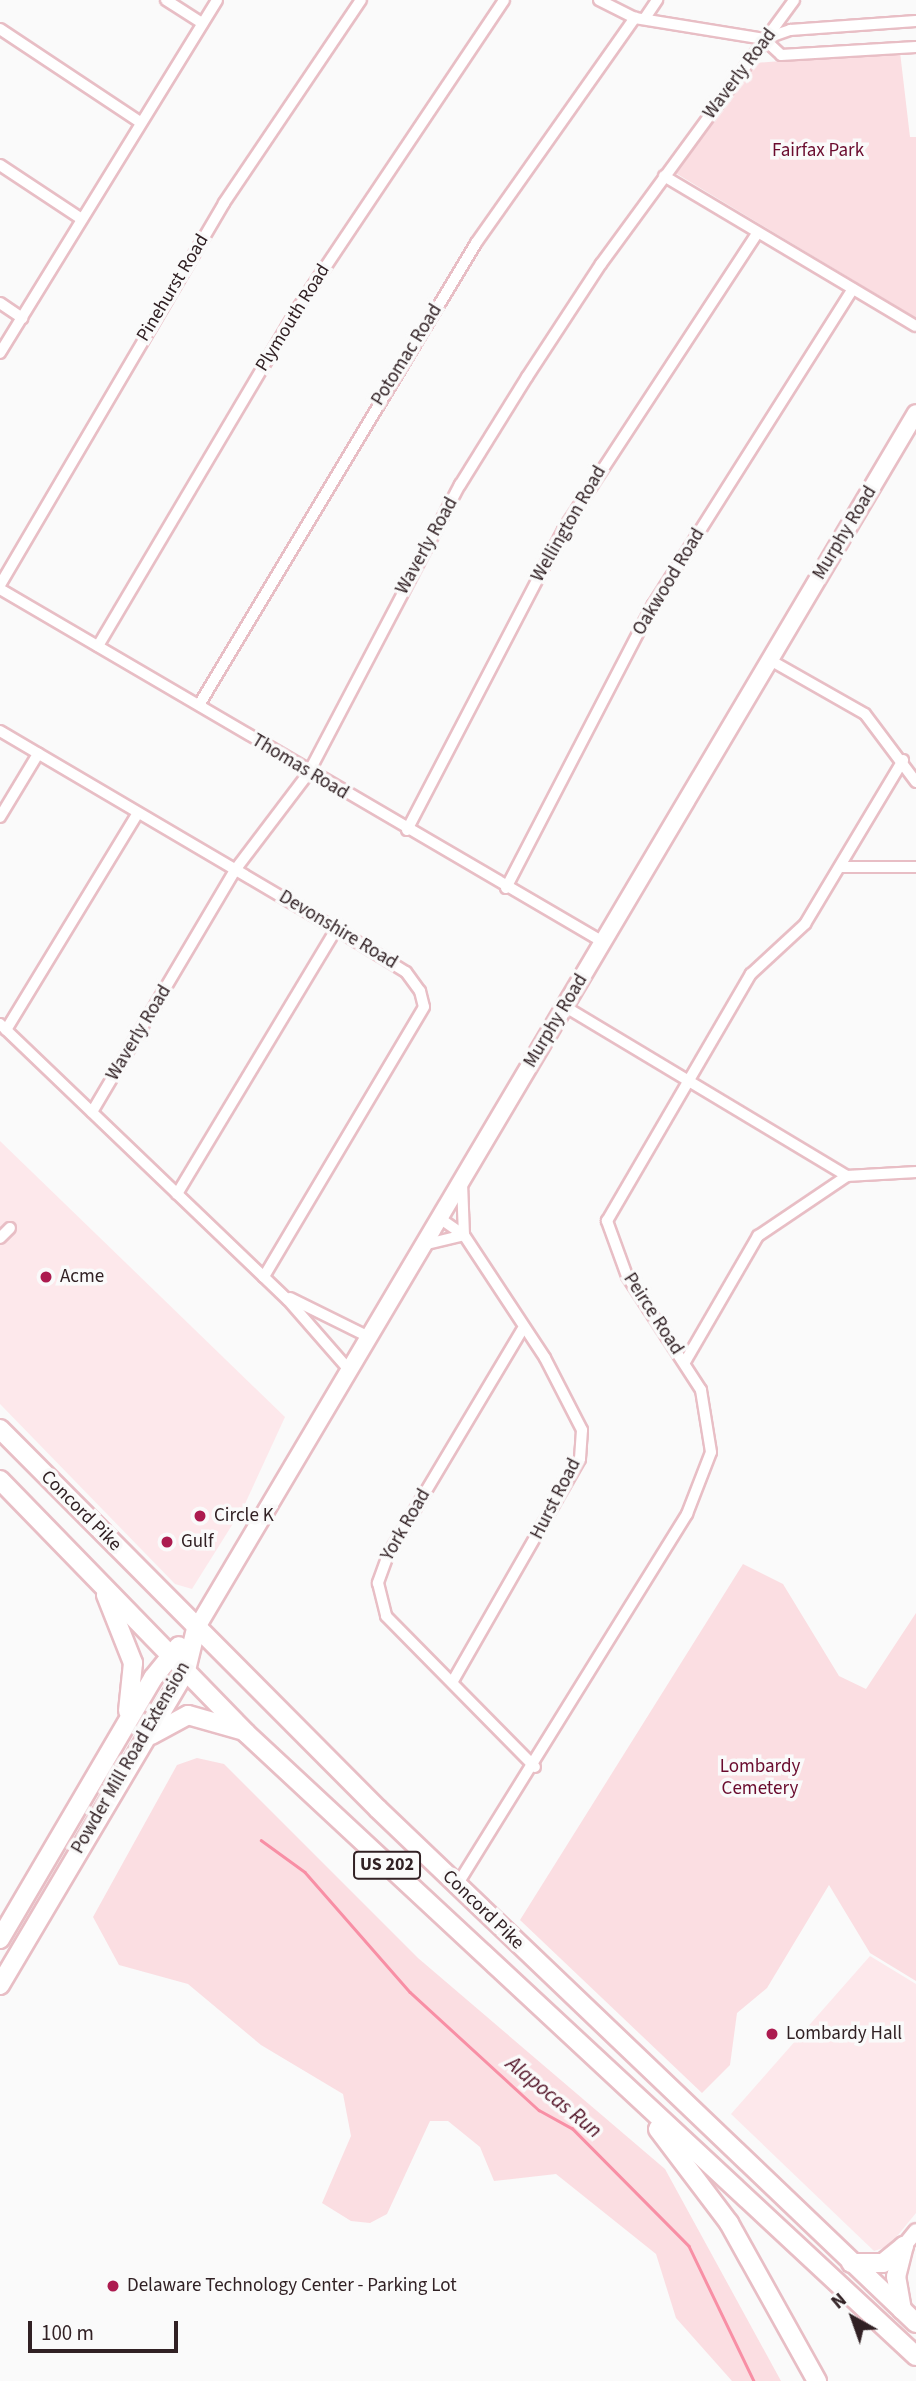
<!DOCTYPE html>
<style>
body{margin:0}
#map{position:relative;width:916px;height:2381px;overflow:hidden;background:#fafafa;font-family:"Source Sans 3",sans-serif}
div>[style]{position:absolute}
.built>*{inset:0;background:#fde8eb}
.green>*{inset:0;background:#fbdee2}
.stream>*{height:2.5px;margin:-1.25px;padding:0 1.25px;transform-origin:1.25px;border-radius:1.25px;background:#f88fa5}
.roads{filter:drop-shadow(2px 0 #e8bec5) drop-shadow(-2px 0 #e8bec5) drop-shadow(0 2px #e8bec5) drop-shadow(0 -2px #e8bec5)}
.street>*{height:10px;margin:-5px;padding:0 5px;transform-origin:5px;border-radius:5px;background:#fff}
.secondary>*{height:14px;margin:-7px;padding:0 7px;transform-origin:7px;border-radius:7px;background:#fff}
.primary>*{height:16px;margin:-8px;padding:0 8px;transform-origin:8px;border-radius:8px;background:#fff}
.highway>*{height:18px;margin:-9px;padding:0 9px;transform-origin:9px;border-radius:9px;background:#fff}
.dots>*{width:19px;height:19px;translate:-50% -50%;box-sizing:border-box;border:4px solid #fafafa;border-radius:50%}
span{translate:-50% -50%;white-space:nowrap;text-align:center;line-height:1.15;-webkit-text-stroke:7px #fafafa;paint-order:stroke}
.shield-label span{padding:2px 5px;background:#fafafa;border:2px solid;border-radius:5px;-webkit-text-stroke-width:0}
.shield-label{font-size:18px;color:#312124;font-weight:700}
.street-label{font-size:19px;color:#312124}
.park-label{font-size:19px;color:#6a0b2e}
.poi-label{font-size:19px;color:#312124}
.left{translate:0 -50%;text-align:left}
.water-label{font-size:21px;color:#501024;font-style:italic}
.north{position:absolute;left:818px;top:2283px;width:70px;height:70px;-webkit-text-stroke:5px #fafafa;paint-order:stroke;rotate:320deg;font-size:19px;font-weight:700;line-height:28px;text-align:center;color:#312124}
.north::after{content:'';display:block;margin:auto;width:24px;height:32px;background:#312124;clip-path:polygon(50% 0,100% 100%,50% 72%,0 100%)}
.scale{position:absolute;left:28px;top:2321px;width:150px;height:32px;box-sizing:border-box;border:4px solid #312124;border-top:0;padding-left:9px;font-size:21px;line-height:24px;white-space:nowrap;color:#312124;-webkit-text-stroke:5px #fafafa;paint-order:stroke}
</style>
<div id="map">
<div class="built">
<div style="clip-path:polygon(0 1141px,285px 1417px,244px 1506px,192px 1589px,175px 1584px,0 1404px)"></div>
<div style="clip-path:polygon(870px 1956px,916px 1984px,916px 2213px,889px 2246px,874px 2251px,731px 2114px)"></div>
</div>
<div class="green">
<div style="clip-path:polygon(900px 52px,910px 137px,916px 137px,916px 318px,672px 171px,754px 63px)"></div>
<div style="clip-path:polygon(743px 1564px,783px 1584px,839px 1676px,866px 1689px,916px 1613px,916px 1981px,870px 1953px,829px 1885px,767px 1988px,737px 2013px,730px 2065px,702px 2093px,520px 1920px)"></div>
<div style="clip-path:polygon(197px 1758px,224px 1764px,418px 1958px,665px 2169px,781px 2381px,732px 2381px,676px 2318px,656px 2254px,556px 2174px,494px 2181px,480px 2147px,448px 2121px,430px 2121px,387px 2214px,370px 2223px,351px 2221px,322px 2203px,351px 2136px,343px 2094px,261px 2045px,188px 1984px,119px 1965px,93px 1917px,177px 1765px)"></div>
</div>
<div class="stream">
<div style="left:261px;top:1840px;width:54px;rotate:36deg"></div>
<div style="left:305px;top:1872px;width:159px;rotate:48.8deg"></div>
<div style="left:410px;top:1992px;width:175px;rotate:42.5deg"></div>
<div style="left:539px;top:2110px;width:38px;rotate:29deg"></div>
<div style="left:572px;top:2128px;width:166px;rotate:45.2deg"></div>
<div style="left:689px;top:2246px;width:150px;rotate:64.3deg"></div>
</div>
<div class="roads">
<div class="street">
<div style="left:166px;top:0;width:43px;rotate:32.6deg"></div>
<div style="left:599px;top:0;width:40px;rotate:26.6deg"></div>
<div style="left:635px;top:18px;width:131px;rotate:9.2deg"></div>
<div style="left:764px;top:39px;width:28px;rotate:-19deg"></div>
<div style="left:790px;top:30px;width:126px;rotate:-4.1deg"></div>
<div style="left:645px;top:18px;width:22px;rotate:-56deg"></div>
<div style="left:0;top:29px;width:168px;rotate:33.6deg"></div>
<div style="left:764px;top:39px;width:23px;rotate:43deg"></div>
<div style="left:781px;top:55px;width:135px;rotate:-3.4deg"></div>
<div style="left:0;top:165px;width:96px;rotate:33.5deg"></div>
<div style="left:664px;top:176px;width:293px;rotate:30.8deg"></div>
<div style="left:0;top:303px;width:27px;rotate:34deg"></div>
<div style="left:0;top:353px;width:414px;rotate:-58.4deg"></div>
<div style="left:0;top:585px;width:443px;rotate:-59.6deg"></div>
<div style="left:224px;top:203px;width:245px;rotate:-56deg"></div>
<div style="left:0;top:589px;width:699px;rotate:30.34deg"></div>
<div style="left:98px;top:646px;width:389px;rotate:-59.4deg"></div>
<div style="left:296px;top:311px;width:374px;rotate:-56.2deg"></div>
<div style="left:770px;top:660px;width:109px;rotate:29.6deg"></div>
<div style="left:865px;top:714px;width:85px;rotate:53.1deg"></div>
<div style="left:199px;top:705px;width:539px;rotate:-59.05deg"></div>
<div style="left:476px;top:243px;width:276px;rotate:-54.8deg"></div>
<div style="left:0;top:731px;width:390px;rotate:30.5deg"></div>
<div style="left:336px;top:929px;width:82px;rotate:31.6deg"></div>
<div style="left:406px;top:972px;width:24px;rotate:54deg"></div>
<div style="left:420px;top:991px;width:16px;rotate:76deg"></div>
<div style="left:424px;top:1007px;width:314px;rotate:120.7deg"></div>
<div style="left:0;top:817px;width:74px;rotate:-58.9deg"></div>
<div style="left:407px;top:830px;width:338px;rotate:-62.5deg"></div>
<div style="left:563px;top:530px;width:355px;rotate:-56.8deg"></div>
<div style="left:840px;top:867px;width:76px"></div>
<div style="left:506px;top:888px;width:319px;rotate:-62.6deg"></div>
<div style="left:653px;top:605px;width:374px;rotate:-57.7deg"></div>
<div style="left:564px;top:1006px;width:330px;rotate:31deg"></div>
<div style="left:847px;top:1176px;width:69px;rotate:-3.3deg"></div>
<div style="left:0;top:1024px;width:399px;rotate:43.8deg"></div>
<div style="left:288px;top:1300px;width:93px;rotate:48.9deg"></div>
<div style="left:6px;top:1030px;width:254px;rotate:-58.7deg"></div>
<div style="left:92px;top:1112px;width:281px;rotate:-59.4deg"></div>
<div style="left:235px;top:870px;width:121px;rotate:-52.8deg"></div>
<div style="left:308px;top:774px;width:327px;rotate:-62.3deg"></div>
<div style="left:460px;top:485px;width:127px;rotate:-58.2deg"></div>
<div style="left:527px;top:377px;width:135px;rotate:-56.8deg"></div>
<div style="left:601px;top:264px;width:327px;rotate:-53.8deg"></div>
<div style="left:462px;top:1183px;width:52px;rotate:87.8deg"></div>
<div style="left:177px;top:1194px;width:309px;rotate:-59deg"></div>
<div style="left:438px;top:1217px;width:32px;rotate:35deg"></div>
<div style="left:464px;top:1235px;width:147px;rotate:56.6deg"></div>
<div style="left:545px;top:1358px;width:81px;rotate:62.8deg"></div>
<div style="left:582px;top:1430px;width:29px;rotate:94deg"></div>
<div style="left:580px;top:1459px;width:256px;rotate:119.8deg"></div>
<div style="left:0;top:1238px;width:14px;rotate:-45deg"></div>
<div style="left:423px;top:1245px;width:42px;rotate:-13.7deg"></div>
<div style="left:290px;top:1298px;width:88px;rotate:26.3deg"></div>
<div style="left:522px;top:1330px;width:262px;rotate:120.8deg"></div>
<div style="left:388px;top:1555px;width:30px;rotate:110deg"></div>
<div style="left:378px;top:1583px;width:34px;rotate:76deg"></div>
<div style="left:386px;top:1616px;width:212px;rotate:45.4deg"></div>
<div style="left:685px;top:1362px;width:146px;rotate:-59.9deg"></div>
<div style="left:758px;top:1236px;width:107px;rotate:-34deg"></div>
<div style="left:457px;top:1885px;width:437px;rotate:-58.2deg"></div>
<div style="left:687px;top:1514px;width:66px;rotate:-68.8deg"></div>
<div style="left:711px;top:1452px;width:63px;rotate:-99.2deg"></div>
<div style="left:701px;top:1390px;width:136px;rotate:-123deg"></div>
<div style="left:627px;top:1276px;width:59px;rotate:-110deg"></div>
<div style="left:607px;top:1221px;width:286px;rotate:-59.8deg"></div>
<div style="left:751px;top:974px;width:74px;rotate:-42.8deg"></div>
<div style="left:805px;top:924px;width:191px;rotate:-59.1deg"></div>
</div>
<div class="secondary">
<div style="left:904px;top:2246px;width:19px;rotate:-51deg"></div>
</div>
<div class="primary">
<div style="left:196px;top:1629px;width:1413px;rotate:-59.37deg"></div>
</div>
<div class="highway">
<div style="left:0;top:1429px;width:536px;rotate:45.15deg"></div>
<div style="left:378px;top:1809px;width:744px;rotate:43.69deg"></div>
<div style="left:0;top:1480px;width:353px;rotate:45.8deg"></div>
<div style="left:246px;top:1733px;width:915px;rotate:42.92deg"></div>
<div style="left:106px;top:1595px;width:73px;rotate:68.3deg"></div>
<div style="left:133px;top:1663px;width:48px;rotate:95.9deg"></div>
<div style="left:151px;top:1735px;width:42px;rotate:-28.4deg"></div>
<div style="left:188px;top:1715px;width:55px;rotate:15.8deg"></div>
<div style="left:0;top:1939px;width:303px;rotate:-59.6deg"></div>
<div style="left:153px;top:1678px;width:41px;rotate:-50.9deg"></div>
<div style="left:0;top:1985px;width:366px;rotate:-59.4deg"></div>
<div style="left:186px;top:1670px;width:42px;rotate:-76.3deg"></div>
<div style="left:658px;top:2129px;width:118px;rotate:52.9deg"></div>
<div style="left:729px;top:2223px;width:181px;rotate:60.9deg"></div>
<div style="left:851px;top:2263px;width:32px"></div>
<div style="left:883px;top:2263px;width:27px;rotate:-39deg"></div>
<div style="left:902px;top:2310px;width:34px;rotate:-100deg"></div>
<div style="left:896px;top:2277px;width:32px;rotate:-76deg"></div>
</div>
</div>
<div class="dots">
<div style="left:46px;top:1277px;background:#ac1b4f"></div>
<div style="left:200px;top:1516px;background:#ac1b4f"></div>
<div style="left:167px;top:1542px;background:#ac1b4f"></div>
<div style="left:772px;top:2034px;background:#ac1b4f"></div>
<div style="left:113px;top:2286px;background:#ac1b4f"></div>
</div>
<div class="shield-label">
<span style="left:387px;top:1865px">US 202</span>
</div>
<div class="street-label">
<span style="left:740px;top:74px;rotate:-53deg">Waverly Road</span>
<span style="left:173px;top:288px;rotate:-59deg">Pinehurst Road</span>
<span style="left:293px;top:318px;rotate:-58deg">Plymouth Road</span>
<span style="left:407px;top:355px;rotate:-58deg">Potomac Road</span>
<span style="left:569px;top:524px;rotate:-60deg">Wellington Road</span>
<span style="left:845px;top:533px;rotate:-59deg">Murphy Road</span>
<span style="left:427px;top:546px;rotate:-61deg">Waverly Road</span>
<span style="left:669px;top:582px;rotate:-59deg">Oakwood Road</span>
<span style="left:300px;top:767px;rotate:31deg">Thomas Road</span>
<span style="left:338px;top:930px;rotate:31deg">Devonshire Road</span>
<span style="left:556px;top:1021px;rotate:-59deg">Murphy Road</span>
<span style="left:139px;top:1033px;rotate:-59deg">Waverly Road</span>
<span style="left:653px;top:1314px;rotate:57deg">Peirce Road</span>
<span style="left:556px;top:1499px;rotate:-63deg">Hurst Road</span>
<span style="left:81px;top:1511px;rotate:45deg">Concord Pike</span>
<span style="left:406px;top:1525px;rotate:-60deg">York Road</span>
<span style="left:131px;top:1758px;rotate:-60deg">Powder Mill Road Extension</span>
<span style="left:483px;top:1910px;rotate:44deg">Concord Pike</span>
</div>
<div class="park-label">
<span style="left:818px;top:151px">Fairfax Park</span>
<span style="left:760px;top:1778px">Lombardy<br>Cemetery</span>
</div>
<div class="poi-label">
<span class="left" style="left:60px;top:1277px">Acme</span>
<span class="left" style="left:214px;top:1516px">Circle K</span>
<span class="left" style="left:181px;top:1542px">Gulf</span>
<span class="left" style="left:786px;top:2034px">Lombardy Hall</span>
<span class="left" style="left:127px;top:2286px">Delaware Technology Center - Parking Lot</span>
</div>
<div class="water-label">
<span style="left:554px;top:2097px;rotate:39deg">Alapocas Run</span>
</div>
<div class="north">N</div>
<div class="scale">100 m</div>
</div>
